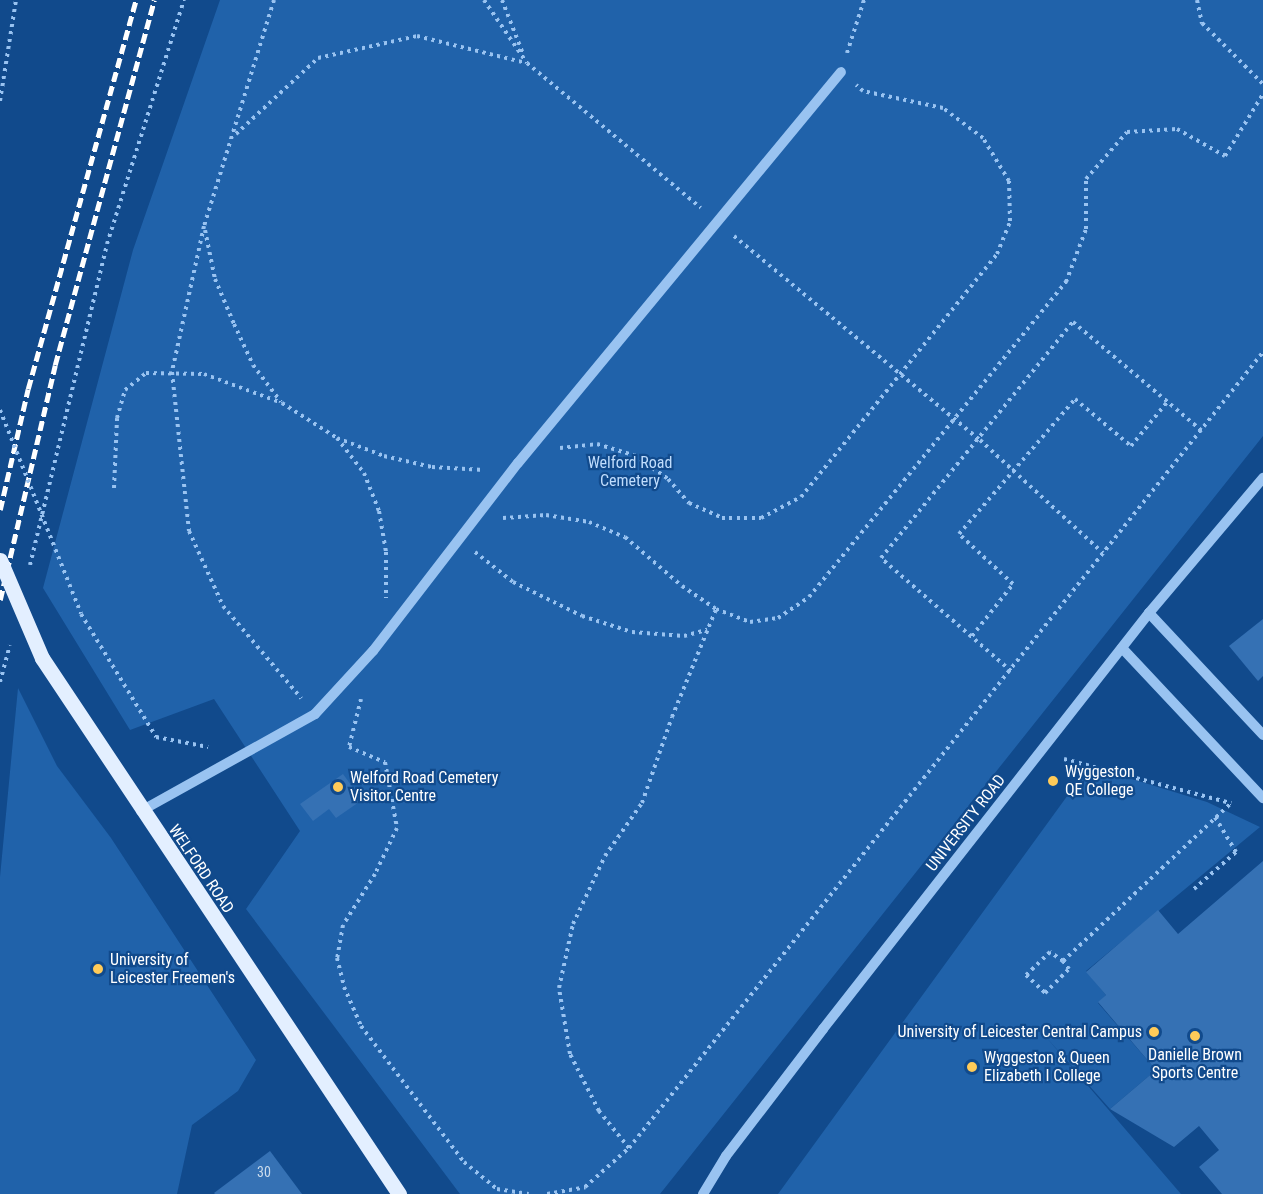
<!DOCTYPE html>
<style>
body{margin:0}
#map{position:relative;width:1263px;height:1194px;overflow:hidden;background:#114a8c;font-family:"Roboto Condensed",sans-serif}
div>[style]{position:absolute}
.green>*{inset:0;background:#2062aa}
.building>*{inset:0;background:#3571b4}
.path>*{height:4px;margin-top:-2px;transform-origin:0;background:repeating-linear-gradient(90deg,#99c3f1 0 3px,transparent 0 7.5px)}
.minor>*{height:10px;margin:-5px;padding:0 5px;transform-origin:5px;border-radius:5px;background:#99c3f1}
.major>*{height:15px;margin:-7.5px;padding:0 7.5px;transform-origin:7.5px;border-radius:7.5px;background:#e3efff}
.rail>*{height:4.5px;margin-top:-2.25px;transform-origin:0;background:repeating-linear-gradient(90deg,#fff 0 10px,transparent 0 14.5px)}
.path-bridge>*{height:4px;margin-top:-2px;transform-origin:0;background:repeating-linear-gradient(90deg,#99c3f1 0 3px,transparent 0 7.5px)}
.major-bridge>*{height:15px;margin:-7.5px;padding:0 7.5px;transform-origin:7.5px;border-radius:7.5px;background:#e3efff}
.dots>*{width:16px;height:16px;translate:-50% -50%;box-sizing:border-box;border:3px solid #114a8c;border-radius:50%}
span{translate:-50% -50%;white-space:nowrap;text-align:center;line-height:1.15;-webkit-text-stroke:4.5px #114a8c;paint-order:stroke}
.number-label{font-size:14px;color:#ccdcec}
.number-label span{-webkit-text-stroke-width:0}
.park-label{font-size:16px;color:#c0ddfd}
.poi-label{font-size:16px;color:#fff}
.left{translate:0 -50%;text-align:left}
.right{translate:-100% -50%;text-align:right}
.street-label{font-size:16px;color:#fff}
</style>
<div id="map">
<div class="green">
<div style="clip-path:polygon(220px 0,1263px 0,1263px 436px,660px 1194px,460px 1194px,246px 909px,300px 831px,214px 699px,130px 730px,43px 588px,133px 250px)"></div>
<div style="clip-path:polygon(18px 688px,57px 766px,111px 838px,256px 1060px,238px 1091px,192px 1125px,177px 1194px,0 1194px,0 877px)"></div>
<div style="clip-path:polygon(1089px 766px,1207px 802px,1260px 827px,1086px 971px,1106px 995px,1098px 1003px,1156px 1070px,1110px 1109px,1046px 1037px,1181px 1194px,778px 1194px)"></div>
</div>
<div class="building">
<div style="clip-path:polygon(1263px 619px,1263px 676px,1258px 681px,1229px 646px)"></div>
<div style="clip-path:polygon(343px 774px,362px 800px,336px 818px,329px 809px,313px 821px,300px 804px)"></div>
<div style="clip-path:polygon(1263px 861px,1263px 1194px,1222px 1194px,1199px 1167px,1219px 1150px,1199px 1126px,1174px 1147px,1110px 1109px,1156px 1070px,1098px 1002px,1106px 995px,1086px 972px,1158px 910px,1178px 934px)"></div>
<div style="clip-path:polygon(270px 1151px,302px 1194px,215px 1194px,214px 1193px)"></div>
</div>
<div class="path">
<div style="left:274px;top:0;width:237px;rotate:107.2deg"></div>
<div style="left:204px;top:226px;width:149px;rotate:102.4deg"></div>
<div style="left:172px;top:372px;width:160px;rotate:83.9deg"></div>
<div style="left:189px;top:531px;width:82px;rotate:65.6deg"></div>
<div style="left:223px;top:606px;width:121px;rotate:49.7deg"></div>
<div style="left:484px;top:0;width:76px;rotate:55.7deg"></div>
<div style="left:527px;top:63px;width:226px;rotate:39.8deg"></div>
<div style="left:502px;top:0;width:58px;rotate:68.7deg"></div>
<div style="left:1197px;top:0;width:24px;rotate:78deg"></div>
<div style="left:1202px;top:23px;width:86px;rotate:45deg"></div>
<div style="left:847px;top:53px;width:56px;rotate:-72.2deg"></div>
<div style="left:0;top:101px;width:102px;rotate:-81deg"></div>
<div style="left:236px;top:134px;width:112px;rotate:-42.8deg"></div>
<div style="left:318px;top:58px;width:101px;rotate:-12.5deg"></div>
<div style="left:417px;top:36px;width:112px;rotate:13.9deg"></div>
<div style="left:205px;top:230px;width:50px;rotate:78.5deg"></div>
<div style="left:215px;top:279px;width:49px;rotate:67.1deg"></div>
<div style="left:234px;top:324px;width:45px;rotate:65.1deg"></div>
<div style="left:253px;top:365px;width:46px;rotate:52.9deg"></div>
<div style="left:734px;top:236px;width:320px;rotate:39.7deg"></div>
<div style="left:980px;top:440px;width:167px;rotate:42.6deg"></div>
<div style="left:337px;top:438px;width:44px;rotate:52.4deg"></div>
<div style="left:364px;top:473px;width:41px;rotate:68.5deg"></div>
<div style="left:379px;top:511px;width:42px;rotate:80.3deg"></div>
<div style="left:386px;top:552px;width:46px;rotate:90deg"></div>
<div style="left:560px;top:448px;width:37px;rotate:-6deg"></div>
<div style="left:597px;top:444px;width:39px;rotate:17deg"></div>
<div style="left:634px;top:455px;width:42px;rotate:35.2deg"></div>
<div style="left:668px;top:479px;width:32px;rotate:49deg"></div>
<div style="left:689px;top:503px;width:36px;rotate:24deg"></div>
<div style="left:722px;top:518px;width:39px"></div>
<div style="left:761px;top:518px;width:45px;rotate:-27.7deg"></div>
<div style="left:801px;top:497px;width:312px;rotate:-51.1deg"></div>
<div style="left:997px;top:254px;width:35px;rotate:-68deg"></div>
<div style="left:1010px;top:221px;width:40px;rotate:-91.4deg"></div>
<div style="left:1009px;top:181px;width:50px;rotate:-121.2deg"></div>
<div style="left:983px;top:138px;width:50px;rotate:-143.1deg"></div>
<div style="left:943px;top:108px;width:82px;rotate:-168deg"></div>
<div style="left:863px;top:91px;width:9px;rotate:-139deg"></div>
<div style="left:114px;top:488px;width:70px;rotate:-87.5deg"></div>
<div style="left:117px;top:418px;width:29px;rotate:-74deg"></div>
<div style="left:125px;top:390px;width:27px;rotate:-39deg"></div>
<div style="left:146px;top:373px;width:58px;rotate:1deg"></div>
<div style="left:204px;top:374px;width:83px;rotate:20.4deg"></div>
<div style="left:282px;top:403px;width:65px;rotate:32.5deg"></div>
<div style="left:337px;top:438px;width:50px;rotate:21deg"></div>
<div style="left:384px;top:456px;width:49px;rotate:12.9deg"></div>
<div style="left:432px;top:467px;width:52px;rotate:3.3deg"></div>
<div style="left:503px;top:518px;width:43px;rotate:-4deg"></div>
<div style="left:546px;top:515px;width:44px;rotate:9.2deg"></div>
<div style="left:589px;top:522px;width:39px;rotate:23deg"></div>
<div style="left:625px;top:537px;width:75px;rotate:40.7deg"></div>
<div style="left:682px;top:586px;width:41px;rotate:34.1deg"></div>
<div style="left:716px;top:609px;width:36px;rotate:21deg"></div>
<div style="left:750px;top:622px;width:28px;rotate:-8deg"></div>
<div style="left:778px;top:618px;width:37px;rotate:-34deg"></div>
<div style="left:809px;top:597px;width:407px;rotate:-50.8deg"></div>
<div style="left:1066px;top:282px;width:57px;rotate:-69.3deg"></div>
<div style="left:1086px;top:229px;width:50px;rotate:-90deg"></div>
<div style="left:1086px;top:179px;width:62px;rotate:-48.9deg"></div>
<div style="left:1127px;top:132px;width:50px;rotate:-3.4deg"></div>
<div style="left:1177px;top:129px;width:55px;rotate:29.4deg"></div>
<div style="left:1225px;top:156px;width:73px;rotate:-58.5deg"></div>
<div style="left:475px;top:552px;width:48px;rotate:38.3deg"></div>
<div style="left:513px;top:582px;width:77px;rotate:26.2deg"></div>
<div style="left:582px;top:616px;width:52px;rotate:17.7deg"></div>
<div style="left:632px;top:632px;width:52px;rotate:4.4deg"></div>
<div style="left:684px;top:636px;width:24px;rotate:-15deg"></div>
<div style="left:30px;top:565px;width:330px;rotate:-76.5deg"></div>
<div style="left:107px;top:244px;width:256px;rotate:-72.5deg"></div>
<div style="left:81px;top:614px;width:144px;rotate:58.6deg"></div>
<div style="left:156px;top:737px;width:53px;rotate:10.9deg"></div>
<div style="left:972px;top:636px;width:66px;rotate:-51.7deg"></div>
<div style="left:1013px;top:584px;width:74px;rotate:-137.2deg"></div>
<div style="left:959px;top:534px;width:178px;rotate:-49.3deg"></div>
<div style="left:1075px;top:399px;width:73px;rotate:40deg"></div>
<div style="left:1131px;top:446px;width:58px;rotate:-50.6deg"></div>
<div style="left:1011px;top:671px;width:172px;rotate:-139deg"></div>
<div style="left:881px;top:558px;width:304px;rotate:-50.9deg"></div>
<div style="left:1073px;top:322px;width:169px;rotate:40.2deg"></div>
<div style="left:0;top:682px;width:38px;rotate:-75deg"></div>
<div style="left:361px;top:699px;width:49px;rotate:104deg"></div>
<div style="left:349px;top:747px;width:39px;rotate:23deg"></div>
<div style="left:385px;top:762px;width:67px;rotate:79.7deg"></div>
<div style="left:397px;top:828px;width:51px;rotate:115.6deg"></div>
<div style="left:375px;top:874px;width:60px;rotate:122.1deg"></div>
<div style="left:343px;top:925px;width:34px;rotate:100deg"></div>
<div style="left:337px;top:958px;width:30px;rotate:76deg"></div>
<div style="left:344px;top:987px;width:43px;rotate:66.4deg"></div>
<div style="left:361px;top:1026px;width:171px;rotate:52.9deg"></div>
<div style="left:464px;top:1162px;width:43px;rotate:39.3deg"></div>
<div style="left:497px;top:1189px;width:32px;rotate:9deg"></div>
<div style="left:1064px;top:759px;width:173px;rotate:14.8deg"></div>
<div style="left:1194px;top:889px;width:56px;rotate:-41.4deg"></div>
<div style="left:1236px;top:852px;width:41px;rotate:-121deg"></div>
<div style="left:1063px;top:961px;width:16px;rotate:-145deg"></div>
<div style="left:1050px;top:952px;width:33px;rotate:136deg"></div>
<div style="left:1026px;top:975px;width:26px;rotate:43deg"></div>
<div style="left:1045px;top:993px;width:34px;rotate:-45deg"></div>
<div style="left:1069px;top:969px;width:10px;rotate:-127deg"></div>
<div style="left:1063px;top:961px;width:231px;rotate:-43.2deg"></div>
<div style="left:629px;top:1148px;width:48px;rotate:-129deg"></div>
<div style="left:599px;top:1111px;width:64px;rotate:-117deg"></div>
<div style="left:570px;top:1054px;width:67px;rotate:-99.5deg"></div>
<div style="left:559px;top:988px;width:66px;rotate:-77.7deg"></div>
<div style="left:573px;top:924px;width:75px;rotate:-64.8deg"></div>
<div style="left:605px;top:856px;width:65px;rotate:-55.1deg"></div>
<div style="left:642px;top:803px;width:91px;rotate:-70.8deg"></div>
<div style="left:672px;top:717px;width:117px;rotate:-67.8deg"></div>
<div style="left:547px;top:1194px;width:39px;rotate:-10deg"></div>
<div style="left:585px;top:1187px;width:59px;rotate:-41.6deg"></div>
<div style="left:629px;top:1148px;width:1018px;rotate:-51.46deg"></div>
</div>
<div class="minor">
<div style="left:1149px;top:613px;width:167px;rotate:46.9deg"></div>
<div style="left:1122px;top:648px;width:206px;rotate:46.8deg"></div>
<div style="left:141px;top:811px;width:199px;rotate:-29.1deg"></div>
<div style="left:315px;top:714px;width:86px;rotate:-47.4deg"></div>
<div style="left:373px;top:651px;width:237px;rotate:-52.4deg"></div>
<div style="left:518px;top:463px;width:507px;rotate:-50.44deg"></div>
<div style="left:703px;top:1194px;width:44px;rotate:-58.8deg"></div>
<div style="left:726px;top:1156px;width:160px;rotate:-52.6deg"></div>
<div style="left:823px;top:1029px;width:529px;rotate:-51.92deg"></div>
<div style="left:1149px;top:613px;width:177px;rotate:-49.8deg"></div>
</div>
<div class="major">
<div style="left:42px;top:658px;width:644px;rotate:56.33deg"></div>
</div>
<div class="rail">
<div style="left:0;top:510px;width:124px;rotate:-77deg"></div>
<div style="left:28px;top:389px;width:404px;rotate:-74.5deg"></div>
<div style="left:0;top:600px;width:241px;rotate:-76.8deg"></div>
<div style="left:55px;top:365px;width:378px;rotate:-74.8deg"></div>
</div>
<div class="path-bridge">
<div style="left:0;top:410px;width:219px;rotate:68.3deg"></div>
</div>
<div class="major-bridge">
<div style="left:0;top:560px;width:107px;rotate:66.8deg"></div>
</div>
<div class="dots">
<div style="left:1053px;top:781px;background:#ffcb59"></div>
<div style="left:338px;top:787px;background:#ffcb59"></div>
<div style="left:98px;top:969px;background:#ffcb59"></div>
<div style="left:1154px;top:1032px;background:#ffcb59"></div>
<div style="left:1195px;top:1036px;background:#ffcb59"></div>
<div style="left:972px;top:1067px;background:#ffcb59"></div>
</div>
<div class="number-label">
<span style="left:264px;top:1172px">30</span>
</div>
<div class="park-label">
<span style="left:630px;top:472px">Welford Road<br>Cemetery</span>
</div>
<div class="poi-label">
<span class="left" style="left:1065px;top:781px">Wyggeston<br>QE College</span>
<span class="left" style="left:350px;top:787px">Welford Road Cemetery<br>Visitor Centre</span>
<span class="left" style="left:110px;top:969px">University of<br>Leicester Freemen's</span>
<span class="right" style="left:1142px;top:1032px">University of Leicester Central Campus</span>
<span style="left:1195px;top:1064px">Danielle Brown<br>Sports Centre</span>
<span class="left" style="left:984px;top:1067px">Wyggeston &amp; Queen<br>Elizabeth I College</span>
</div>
<div class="street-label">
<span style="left:966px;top:823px;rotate:-52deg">UNIVERSITY ROAD</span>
<span style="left:201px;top:869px;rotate:56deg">WELFORD ROAD</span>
</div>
</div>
